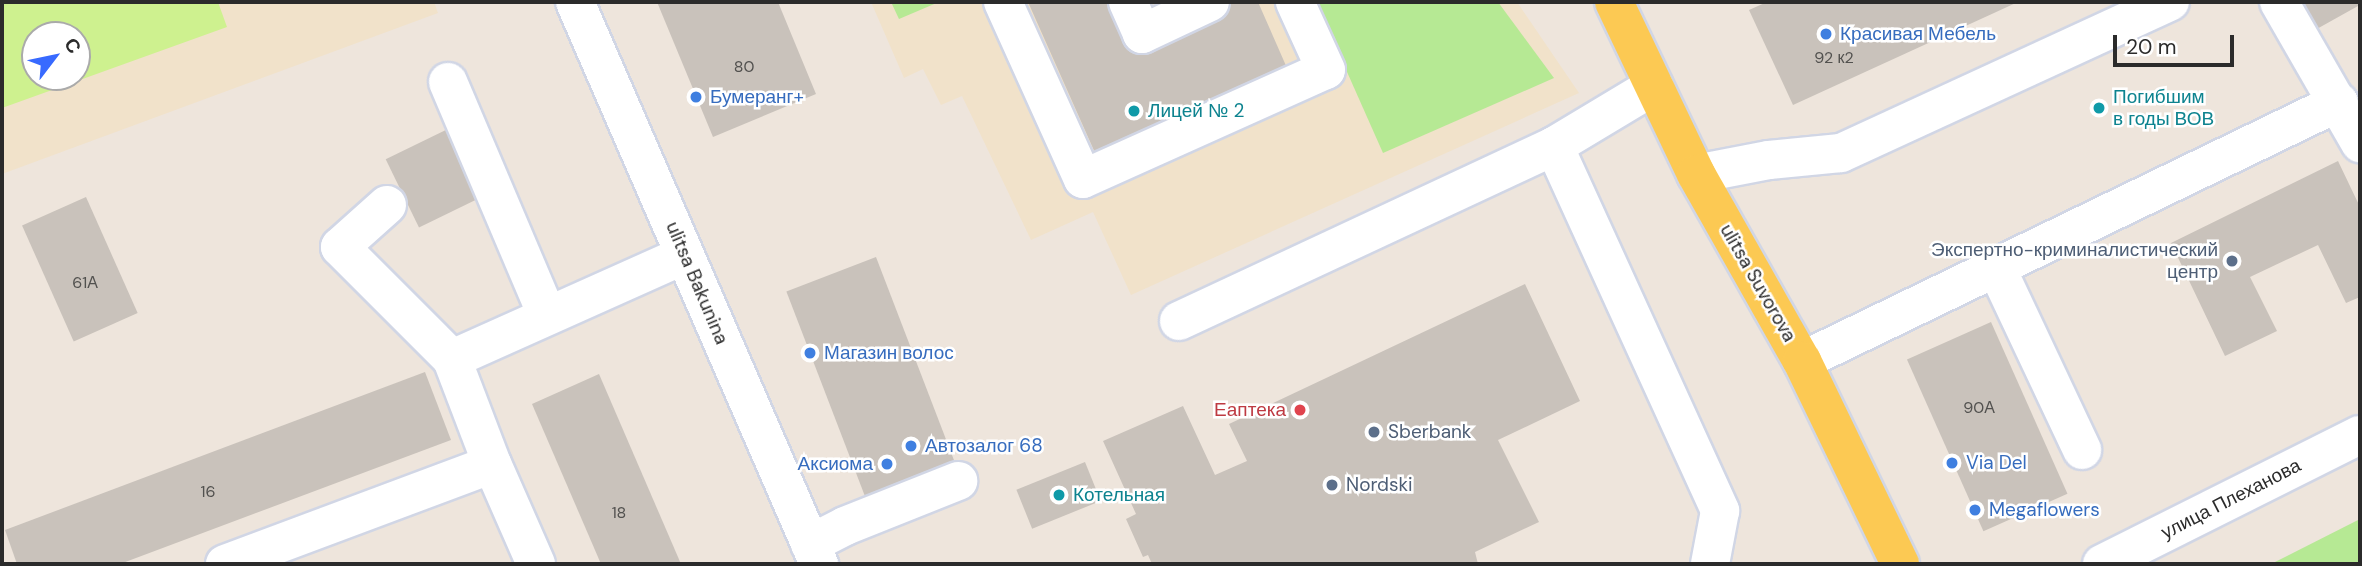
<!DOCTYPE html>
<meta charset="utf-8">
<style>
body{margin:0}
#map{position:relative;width:2362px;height:566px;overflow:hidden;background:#eee5dc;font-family:"DM Sans",sans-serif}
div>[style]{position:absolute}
.education>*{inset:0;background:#f1e2ca}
.green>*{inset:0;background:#b6e994}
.pitch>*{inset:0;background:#cef18f}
.building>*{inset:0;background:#c9c2bb;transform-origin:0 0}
.roads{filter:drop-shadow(2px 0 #d1d6e5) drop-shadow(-2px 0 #d1d6e5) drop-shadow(0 2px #d1d6e5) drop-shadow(0 -2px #d1d6e5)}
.minor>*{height:38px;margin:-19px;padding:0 19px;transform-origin:19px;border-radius:19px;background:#fff}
.major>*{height:38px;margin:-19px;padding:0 19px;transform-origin:19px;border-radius:19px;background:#fcc953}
.dots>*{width:19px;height:19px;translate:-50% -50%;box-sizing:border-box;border:4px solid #fff;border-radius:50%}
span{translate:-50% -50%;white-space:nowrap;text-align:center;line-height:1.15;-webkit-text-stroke:5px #fff;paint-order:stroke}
.number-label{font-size:16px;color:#52514f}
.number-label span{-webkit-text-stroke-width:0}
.shop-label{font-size:19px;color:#366cbe}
.left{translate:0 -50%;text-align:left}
.right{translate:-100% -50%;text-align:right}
.culture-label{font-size:19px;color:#0d838f}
.service-label{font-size:19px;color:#4e5e75}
.street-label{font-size:19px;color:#2b2b2b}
.health-label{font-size:19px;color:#be3a42}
.frame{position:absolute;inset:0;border:4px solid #2b2b2b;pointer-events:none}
.north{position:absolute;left:21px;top:21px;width:70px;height:70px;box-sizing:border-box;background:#fff;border:2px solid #aaa;border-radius:50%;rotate:58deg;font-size:19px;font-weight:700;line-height:28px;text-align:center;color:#2b2b2b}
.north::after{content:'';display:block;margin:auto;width:24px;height:32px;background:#386aff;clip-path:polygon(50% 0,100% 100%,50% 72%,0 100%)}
.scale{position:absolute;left:2113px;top:35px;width:121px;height:32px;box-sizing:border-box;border:4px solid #2b2b2b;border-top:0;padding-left:9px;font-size:21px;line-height:24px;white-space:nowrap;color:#2b2b2b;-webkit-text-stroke:5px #fff;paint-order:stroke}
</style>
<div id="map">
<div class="education">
<div style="clip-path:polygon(evenodd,2px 2px,434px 2px,438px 13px,2px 174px,2px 2px,35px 35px,77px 35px,77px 77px,35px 77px,35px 35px)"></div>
<div style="clip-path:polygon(871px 2px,1517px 2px,1579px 93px,1131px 295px,1093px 212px,1031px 240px,962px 96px,941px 105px,923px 69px,904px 78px)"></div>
</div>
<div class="green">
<div style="clip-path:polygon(891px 2px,939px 2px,899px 19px)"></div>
<div style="clip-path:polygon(1316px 2px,1498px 2px,1554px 78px,1383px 153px)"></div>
<div style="clip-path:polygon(2360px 519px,2360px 564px,2271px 564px)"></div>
</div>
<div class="pitch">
<div style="clip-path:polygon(evenodd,2px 2px,218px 2px,227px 27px,2px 108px,2px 2px,35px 35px,77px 35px,77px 77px,35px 77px,35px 35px)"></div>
</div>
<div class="building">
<div style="clip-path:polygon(657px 2px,778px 2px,816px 94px,713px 137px)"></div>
<div style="clip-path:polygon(1028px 2px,1123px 2px,1141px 42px,1231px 2px,1258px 2px,1287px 68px,1096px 155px)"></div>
<div style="clip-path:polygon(1767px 2px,2018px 2px,1793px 105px,1749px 10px)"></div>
<div style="clip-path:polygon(2299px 2px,2360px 2px,2360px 11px,2358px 6px,2315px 30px)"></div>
<div style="left:454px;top:126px;width:76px;height:76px;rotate:64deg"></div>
<div style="clip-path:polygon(2338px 161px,2360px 207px,2360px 297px,2346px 303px,2318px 245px,2250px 277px,2277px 331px,2225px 356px,2171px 243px)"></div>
<div style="left:86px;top:197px;width:127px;height:70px;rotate:66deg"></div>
<div style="left:876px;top:257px;width:226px;height:96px;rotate:69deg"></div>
<div style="clip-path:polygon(1525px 284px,1580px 401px,1498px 440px,1539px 522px,1475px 552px,1478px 564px,1152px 564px,1148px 555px,1143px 557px,1126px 519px,1136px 514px,1103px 441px,1183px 406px,1215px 475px,1247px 461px,1229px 424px)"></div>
<div style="left:1991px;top:322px;width:188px;height:92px;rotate:66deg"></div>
<div style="clip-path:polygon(425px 372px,451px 440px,120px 564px,17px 564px,5px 530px)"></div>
<div style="clip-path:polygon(599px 374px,681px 564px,601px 564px,532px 404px)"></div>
<div style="left:1085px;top:462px;width:42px;height:74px;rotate:68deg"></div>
</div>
<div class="roads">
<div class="minor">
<div style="left:575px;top:2px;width:613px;rotate:66.53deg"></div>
<div style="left:1003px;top:2px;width:194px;rotate:65.7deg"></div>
<div style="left:1083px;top:179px;width:266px;rotate:-24.2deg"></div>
<div style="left:1326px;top:70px;width:75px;rotate:-114.5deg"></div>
<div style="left:1128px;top:2px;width:35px;rotate:66deg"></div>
<div style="left:1142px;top:34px;width:75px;rotate:-25.2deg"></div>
<div style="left:2279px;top:2px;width:163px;rotate:60.1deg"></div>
<div style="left:448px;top:82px;width:253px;rotate:67deg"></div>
<div style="left:1654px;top:86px;width:117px;rotate:149deg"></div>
<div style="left:1554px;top:146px;width:401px;rotate:65.5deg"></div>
<div style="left:1720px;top:511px;width:54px;rotate:100.7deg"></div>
<div style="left:1696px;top:174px;width:74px;rotate:-10.9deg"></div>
<div style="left:1769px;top:160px;width:72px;rotate:-5.6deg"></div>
<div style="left:1841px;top:153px;width:362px;rotate:-24.7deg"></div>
<div style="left:387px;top:205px;width:63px;rotate:138.2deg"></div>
<div style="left:340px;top:247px;width:158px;rotate:45deg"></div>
<div style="left:1997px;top:269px;width:200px;rotate:64.8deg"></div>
<div style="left:1179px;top:321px;width:414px;rotate:-25deg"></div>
<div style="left:1802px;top:361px;width:596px;rotate:-25.75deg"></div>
<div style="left:810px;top:544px;width:39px;rotate:-27deg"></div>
<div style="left:845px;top:526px;width:122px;rotate:-21.7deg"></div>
<div style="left:225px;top:564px;width:285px;rotate:-20.5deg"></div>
<div style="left:536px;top:564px;width:109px;rotate:-113.7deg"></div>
<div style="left:492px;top:464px;width:112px;rotate:-110.9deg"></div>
<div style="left:452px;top:359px;width:254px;rotate:-24.1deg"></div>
<div style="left:2102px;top:564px;width:288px;rotate:-26.6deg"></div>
</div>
<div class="major">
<div style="left:1614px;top:2px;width:191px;rotate:64.5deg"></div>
<div style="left:1696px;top:174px;width:215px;rotate:60.5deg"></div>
<div style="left:1802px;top:361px;width:225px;rotate:64.2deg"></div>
</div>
</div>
<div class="dots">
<div style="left:1826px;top:34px;background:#3f7fe0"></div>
<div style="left:696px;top:97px;background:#3f7fe0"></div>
<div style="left:2099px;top:108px;background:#0f9aa8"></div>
<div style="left:1134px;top:111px;background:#0f9aa8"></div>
<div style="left:2232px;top:261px;background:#5c6f8a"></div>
<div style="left:810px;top:353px;background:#3f7fe0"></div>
<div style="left:1300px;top:410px;background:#e0444e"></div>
<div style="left:1374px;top:432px;background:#5c6f8a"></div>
<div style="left:911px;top:446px;background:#3f7fe0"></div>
<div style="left:1952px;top:463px;background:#3f7fe0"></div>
<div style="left:887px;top:464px;background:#3f7fe0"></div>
<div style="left:1332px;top:485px;background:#5c6f8a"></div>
<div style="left:1059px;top:495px;background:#0f9aa8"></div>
<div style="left:1975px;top:510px;background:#3f7fe0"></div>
</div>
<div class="number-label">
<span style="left:1834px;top:58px">92 к2</span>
<span style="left:744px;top:67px">80</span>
<span style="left:85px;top:283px">61А</span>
<span style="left:1979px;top:408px">90А</span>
<span style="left:208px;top:492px">16</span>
<span style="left:619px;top:513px">18</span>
</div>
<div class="shop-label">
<span class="left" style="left:1840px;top:34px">Красивая Мебель</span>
<span class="left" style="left:710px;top:97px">Бумеранг+</span>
<span class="left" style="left:824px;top:353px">Магазин волос</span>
<span class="left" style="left:925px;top:446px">Автозалог 68</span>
<span class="left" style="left:1966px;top:463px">Via Del</span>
<span class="right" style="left:873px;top:464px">Аксиома</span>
<span class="left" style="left:1989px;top:510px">Megaflowers</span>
</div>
<div class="culture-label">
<span class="left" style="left:2113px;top:108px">Погибшим<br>в годы ВОВ</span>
<span class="left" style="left:1148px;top:111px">Лицей № 2</span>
<span class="left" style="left:1073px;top:495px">Котельная</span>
</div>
<div class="service-label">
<span class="right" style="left:2218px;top:261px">Экспертно-криминалистический<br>центр</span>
<span class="left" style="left:1388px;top:432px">Sberbank</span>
<span class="left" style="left:1346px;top:485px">Nordski</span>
</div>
<div class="street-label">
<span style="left:697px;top:283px;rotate:67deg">ulitsa Bakunina</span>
<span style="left:1758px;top:283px;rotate:60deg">ulitsa Suvorova</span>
<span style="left:2231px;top:499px;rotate:-27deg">улица Плеханова</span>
</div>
<div class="health-label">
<span class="right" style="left:1286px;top:410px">Еаптека</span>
</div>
<div class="frame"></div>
<div class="north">С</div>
<div class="scale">20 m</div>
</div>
